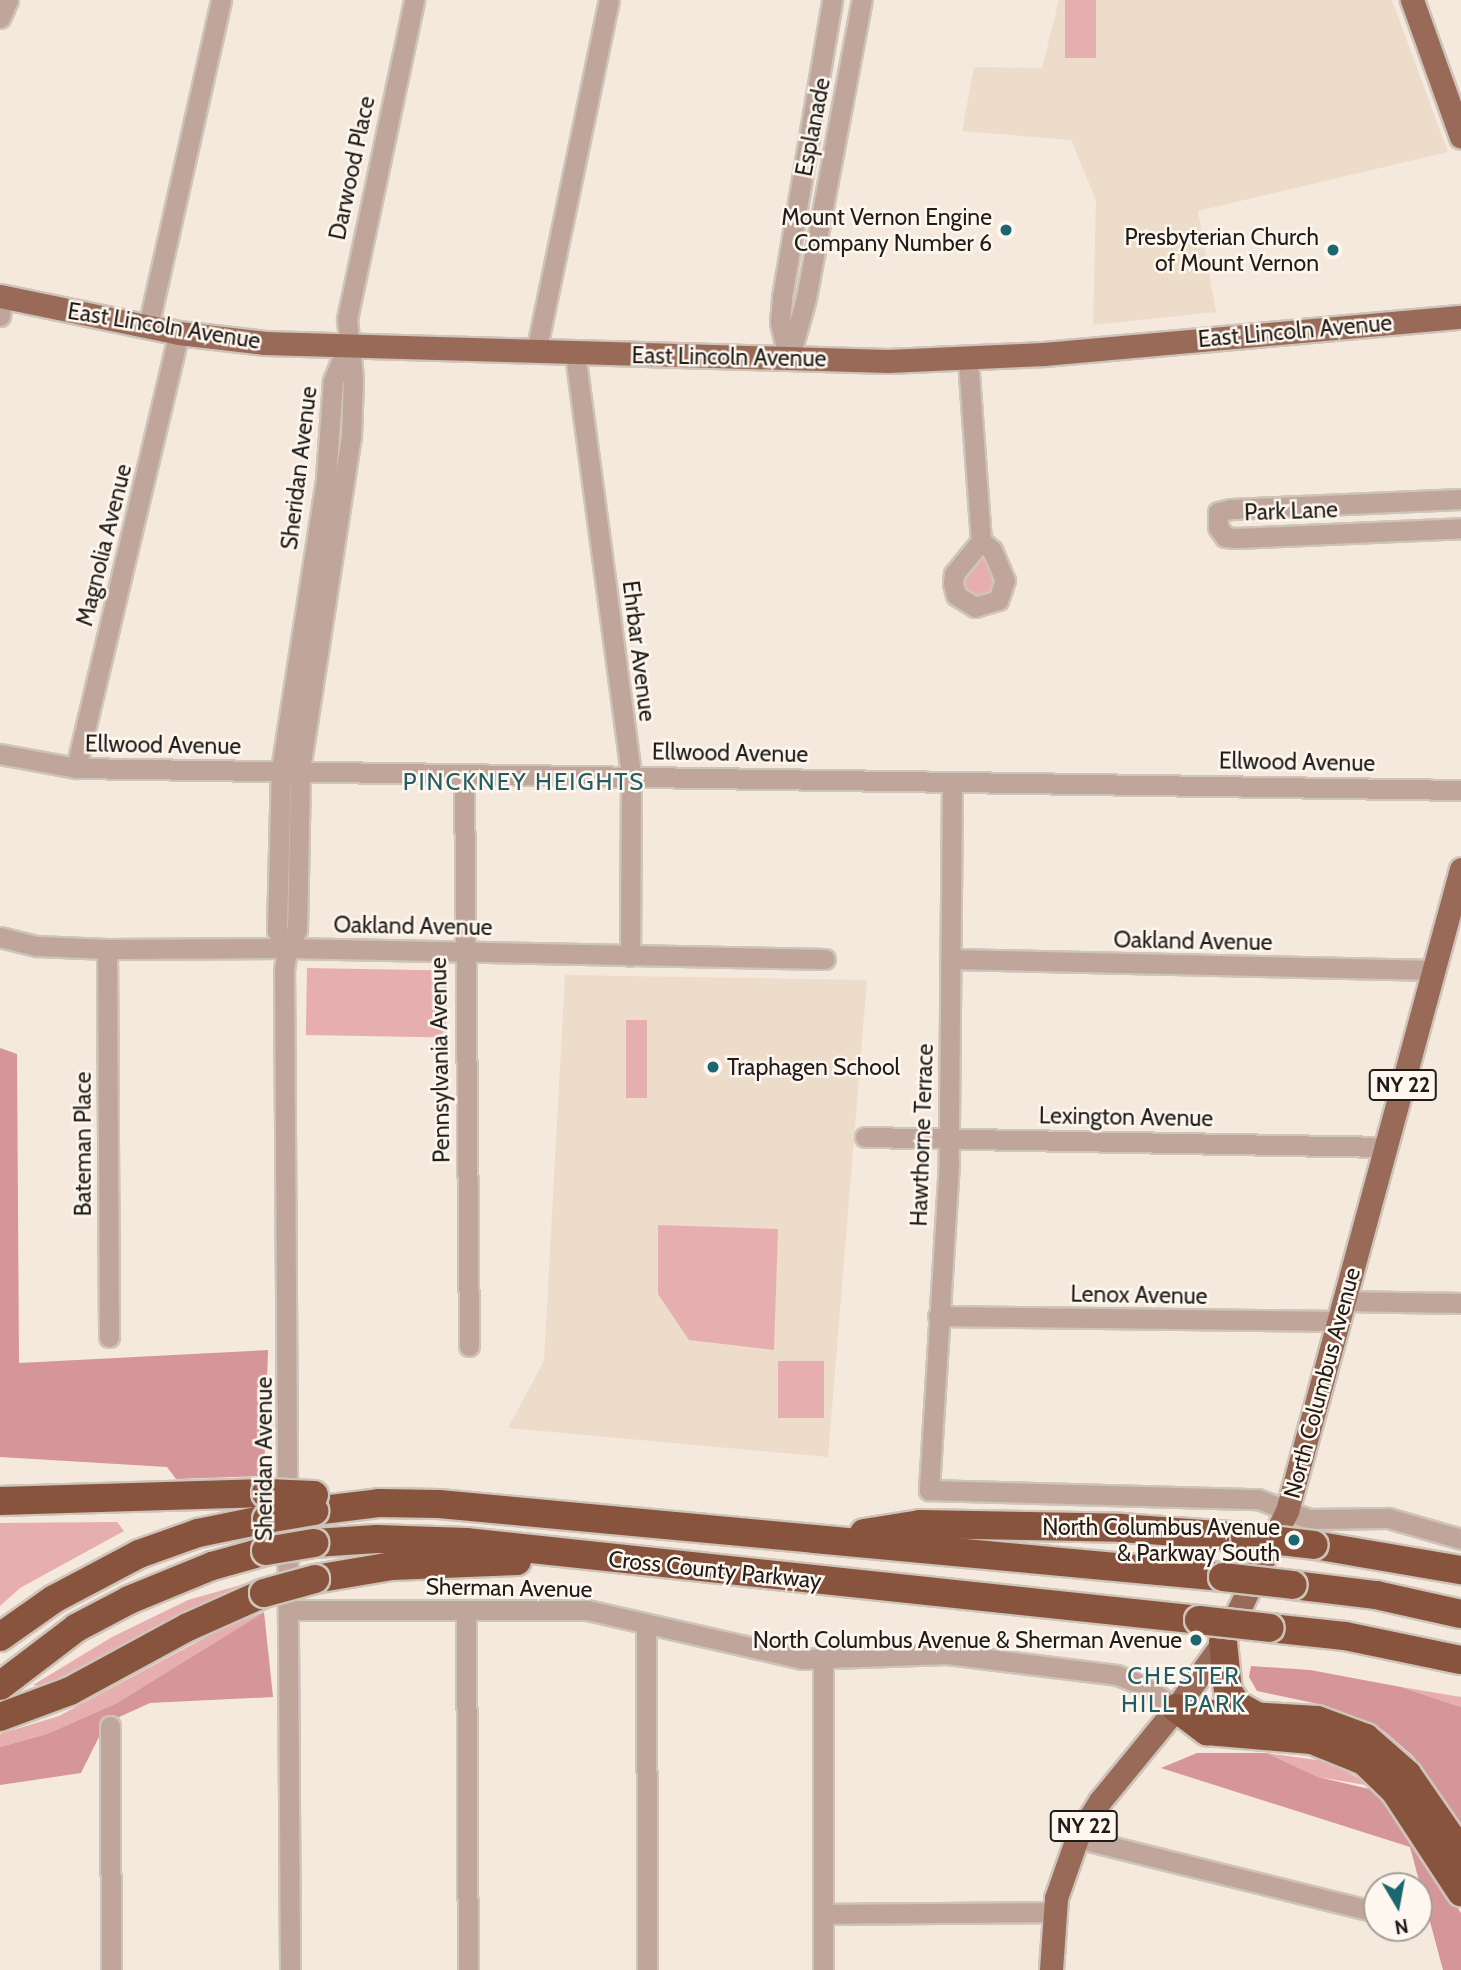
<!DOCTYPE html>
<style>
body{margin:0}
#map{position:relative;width:1461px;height:1970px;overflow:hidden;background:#f4e9dc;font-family:Cabin,sans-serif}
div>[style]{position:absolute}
.built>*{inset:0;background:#eddcca}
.green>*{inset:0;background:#e7aeb0;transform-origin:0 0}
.forest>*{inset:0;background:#d69598}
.roads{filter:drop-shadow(2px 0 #cec4b9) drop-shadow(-2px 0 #cec4b9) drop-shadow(0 2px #cec4b9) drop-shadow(0 -2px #cec4b9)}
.minor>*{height:19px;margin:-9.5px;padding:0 9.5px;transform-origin:9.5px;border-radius:9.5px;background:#c0a59a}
.major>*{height:23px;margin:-11.5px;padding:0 11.5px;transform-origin:11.5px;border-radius:11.5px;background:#986a57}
.highway>*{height:28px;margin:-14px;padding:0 14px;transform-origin:14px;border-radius:14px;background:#89543e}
.bridges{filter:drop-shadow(2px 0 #cec4b9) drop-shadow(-2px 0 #cec4b9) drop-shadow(0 2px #cec4b9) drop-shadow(0 -2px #cec4b9)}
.highway-bridge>*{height:28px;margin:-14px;padding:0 14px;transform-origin:14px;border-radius:14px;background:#89543e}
.dots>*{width:19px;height:19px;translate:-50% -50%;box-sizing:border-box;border:4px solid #fef7ef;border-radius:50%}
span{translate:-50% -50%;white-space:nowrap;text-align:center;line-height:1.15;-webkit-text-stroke:5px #fef7ef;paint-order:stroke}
.shield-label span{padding:2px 5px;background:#fef7ef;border:2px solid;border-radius:5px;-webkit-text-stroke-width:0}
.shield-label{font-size:21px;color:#201c18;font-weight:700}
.street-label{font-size:23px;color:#201c18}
.poi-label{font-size:23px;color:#201c18}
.right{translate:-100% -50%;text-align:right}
.left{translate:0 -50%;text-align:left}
.neighbourhood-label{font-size:24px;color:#235c63;letter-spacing:2px}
.north{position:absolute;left:1363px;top:1872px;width:70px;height:70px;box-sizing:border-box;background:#fef7ef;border:2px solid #a59f99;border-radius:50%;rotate:170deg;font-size:19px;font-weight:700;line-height:28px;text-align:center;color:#201c18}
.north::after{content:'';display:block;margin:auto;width:24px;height:32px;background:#1b6770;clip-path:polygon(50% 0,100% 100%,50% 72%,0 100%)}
</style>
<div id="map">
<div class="built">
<div style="clip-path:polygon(1059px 0,1392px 0,1448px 152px,1198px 211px,1216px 312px,1093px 325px,1096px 200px,1071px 140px,962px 131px,974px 67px,1042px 68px)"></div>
<div style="clip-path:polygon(565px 975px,867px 980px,828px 1457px,508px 1428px,544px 1361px)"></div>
</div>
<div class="green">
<div style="left:1065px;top:0;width:31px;height:58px"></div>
<div style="clip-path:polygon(981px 555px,995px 575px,996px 589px,981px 599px,966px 595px,961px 583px,962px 575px)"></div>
<div style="left:307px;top:968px;width:140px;height:67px;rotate:1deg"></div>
<div style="left:626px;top:1020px;width:21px;height:78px"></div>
<div style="clip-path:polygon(658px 1225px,778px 1229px,774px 1350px,689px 1340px,658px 1294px)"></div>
<div style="left:824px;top:1361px;width:57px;height:46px;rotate:90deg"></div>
<div style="clip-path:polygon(117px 1522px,124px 1531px,20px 1588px,0 1606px,0 1523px)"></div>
<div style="clip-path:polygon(251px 1582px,55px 1688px,33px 1685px,112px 1637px,188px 1600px)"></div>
<div style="clip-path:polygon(264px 1612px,117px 1703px,47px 1734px,0 1747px,0 1734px,59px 1716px,221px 1629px)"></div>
<div style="clip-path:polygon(1401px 1687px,1461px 1697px,1461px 1707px)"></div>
<div style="clip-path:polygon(1267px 1753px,1331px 1762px,1371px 1786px,1318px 1777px)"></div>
</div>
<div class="forest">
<div style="clip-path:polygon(0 1048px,17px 1054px,19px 1363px,268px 1350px,264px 1476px,176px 1479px,167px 1467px,0 1457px)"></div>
<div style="clip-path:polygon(264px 1612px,273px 1697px,150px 1703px,106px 1723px,81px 1773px,0 1785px,0 1747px,47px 1734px,117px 1703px)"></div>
<div style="clip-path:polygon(1251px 1666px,1310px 1670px,1401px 1687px,1461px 1707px,1461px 1830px,1414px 1757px,1384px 1731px,1323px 1705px,1257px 1691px,1249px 1677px)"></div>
<div style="clip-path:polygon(1197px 1753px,1267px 1753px,1318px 1777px,1382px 1792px,1461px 1913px,1461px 1970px,1443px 1970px,1410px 1847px,1161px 1768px)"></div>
</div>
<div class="roads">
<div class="minor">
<div style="left:0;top:18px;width:20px;rotate:-66deg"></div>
<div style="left:0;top:316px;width:19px;rotate:-81deg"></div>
<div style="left:148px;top:327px;width:335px;rotate:-77.4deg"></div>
<div style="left:536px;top:352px;width:359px;rotate:-78.3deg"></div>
<div style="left:575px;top:354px;width:424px;rotate:82.4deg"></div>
<div style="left:631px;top:774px;width:182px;rotate:90.3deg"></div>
<div style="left:788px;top:357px;width:36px;rotate:-103deg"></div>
<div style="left:780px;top:322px;width:25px;rotate:-85deg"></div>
<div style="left:782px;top:297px;width:301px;rotate:-80.4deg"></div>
<div style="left:789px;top:359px;width:63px;rotate:-74.4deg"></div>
<div style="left:806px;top:298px;width:303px;rotate:-79.4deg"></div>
<div style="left:968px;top:360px;width:181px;rotate:85.9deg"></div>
<div style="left:981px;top:541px;width:14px;rotate:39deg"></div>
<div style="left:992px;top:550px;width:33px;rotate:67deg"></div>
<div style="left:1005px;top:580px;width:21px;rotate:109deg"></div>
<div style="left:998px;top:600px;width:24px;rotate:163deg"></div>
<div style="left:975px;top:607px;width:22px;rotate:-148deg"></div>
<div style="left:956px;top:595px;width:12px;rotate:-104deg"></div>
<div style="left:953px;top:583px;width:9px;rotate:-84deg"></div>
<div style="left:954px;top:574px;width:43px;rotate:-50.7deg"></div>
<div style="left:1461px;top:499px;width:230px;rotate:177.5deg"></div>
<div style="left:1231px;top:509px;width:13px;rotate:167deg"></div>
<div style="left:1218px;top:512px;width:15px;rotate:90deg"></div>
<div style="left:1218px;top:527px;width:12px;rotate:55deg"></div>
<div style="left:1225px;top:537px;width:11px;rotate:5deg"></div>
<div style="left:1236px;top:538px;width:225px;rotate:-2.5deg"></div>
<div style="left:0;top:754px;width:77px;rotate:10.4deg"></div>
<div style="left:76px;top:768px;width:1385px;rotate:0.91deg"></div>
<div style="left:76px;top:768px;width:447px;rotate:-76.7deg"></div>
<div style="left:464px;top:774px;width:572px;rotate:89.5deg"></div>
<div style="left:952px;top:782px;width:380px;rotate:90.5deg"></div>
<div style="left:949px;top:1162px;width:329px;rotate:93.5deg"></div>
<div style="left:929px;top:1490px;width:329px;rotate:1.6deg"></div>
<div style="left:1258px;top:1499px;width:55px;rotate:21.4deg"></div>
<div style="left:1309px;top:1519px;width:79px;rotate:-0.7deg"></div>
<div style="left:1388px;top:1518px;width:76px;rotate:16deg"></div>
<div style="left:0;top:937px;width:38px;rotate:14deg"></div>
<div style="left:37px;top:946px;width:70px;rotate:2.5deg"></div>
<div style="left:107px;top:949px;width:180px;rotate:-0.3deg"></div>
<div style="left:287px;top:948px;width:538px;rotate:1.17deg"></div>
<div style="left:287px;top:948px;width:20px;rotate:-120deg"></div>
<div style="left:277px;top:931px;width:161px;rotate:-88.6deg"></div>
<div style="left:281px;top:770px;width:295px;rotate:-81.2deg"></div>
<div style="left:326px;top:478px;width:97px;rotate:-85.9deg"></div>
<div style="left:333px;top:381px;width:37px;rotate:-68deg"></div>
<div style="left:107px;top:949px;width:388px;rotate:89.7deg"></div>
<div style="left:952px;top:959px;width:483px;rotate:1.3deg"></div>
<div style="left:865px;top:1137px;width:521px;rotate:1.1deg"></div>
<div style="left:1345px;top:1301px;width:116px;rotate:1deg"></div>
<div style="left:938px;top:1316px;width:401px;rotate:0.7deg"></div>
<div style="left:288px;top:1610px;width:299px"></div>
<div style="left:587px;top:1610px;width:221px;rotate:12.8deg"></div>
<div style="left:802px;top:1659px;width:145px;rotate:-2deg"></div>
<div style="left:947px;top:1654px;width:171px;rotate:7deg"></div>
<div style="left:1117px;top:1675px;width:26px;rotate:21deg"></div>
<div style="left:1141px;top:1684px;width:42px;rotate:34.4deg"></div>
<div style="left:466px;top:1610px;width:360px;rotate:89.7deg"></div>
<div style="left:646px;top:1625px;width:345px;rotate:89.8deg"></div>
<div style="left:110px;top:1726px;width:244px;rotate:89.8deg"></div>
<div style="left:1077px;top:1838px;width:309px;rotate:13.9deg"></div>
<div style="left:823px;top:1914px;width:231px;rotate:-0.5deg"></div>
<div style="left:290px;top:1970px;width:1000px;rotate:-90.34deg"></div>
<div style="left:284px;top:970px;width:22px;rotate:-82deg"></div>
<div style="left:287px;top:948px;width:21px;rotate:-61deg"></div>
<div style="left:297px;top:930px;width:161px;rotate:-88.9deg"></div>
<div style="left:300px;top:769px;width:337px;rotate:-81.3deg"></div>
<div style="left:351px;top:436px;width:58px;rotate:-88deg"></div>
<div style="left:353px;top:378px;width:59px;rotate:-95.8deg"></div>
<div style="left:347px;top:319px;width:326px;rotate:-78.1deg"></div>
<div style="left:823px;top:1970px;width:309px;rotate:-90deg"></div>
</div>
<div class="major">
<div style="left:1412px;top:0;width:145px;rotate:70.3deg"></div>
<div style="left:0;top:296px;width:183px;rotate:11.7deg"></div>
<div style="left:179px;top:333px;width:87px;rotate:6.6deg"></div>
<div style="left:265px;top:343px;width:623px;rotate:1.65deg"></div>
<div style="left:888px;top:361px;width:156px;rotate:-2.6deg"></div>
<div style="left:1044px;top:354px;width:419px;rotate:-5.1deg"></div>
<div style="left:1051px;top:1970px;width:72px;rotate:-86deg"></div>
<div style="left:1056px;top:1898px;width:64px;rotate:-70.7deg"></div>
<div style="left:1077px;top:1838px;width:44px;rotate:-58.1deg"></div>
<div style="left:1100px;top:1801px;width:120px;rotate:-50.7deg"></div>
<div style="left:1176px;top:1708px;width:81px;rotate:-54.5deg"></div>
<div style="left:1223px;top:1642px;width:146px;rotate:-64deg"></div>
<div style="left:1287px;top:1511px;width:665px;rotate:-74.84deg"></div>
</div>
<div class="highway">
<div style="left:0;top:1501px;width:266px;rotate:-1.7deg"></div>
<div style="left:314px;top:1511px;width:65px;rotate:-7deg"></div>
<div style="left:379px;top:1503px;width:60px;rotate:1deg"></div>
<div style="left:439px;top:1504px;width:787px;rotate:5.32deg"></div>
<div style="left:864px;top:1533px;width:57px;rotate:-9.1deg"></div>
<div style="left:920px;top:1524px;width:201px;rotate:1.1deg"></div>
<div style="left:1121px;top:1528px;width:124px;rotate:4.2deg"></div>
<div style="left:314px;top:1543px;width:63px;rotate:-3.6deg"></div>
<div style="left:377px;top:1539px;width:89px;rotate:1.9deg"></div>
<div style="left:466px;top:1542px;width:737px;rotate:6.07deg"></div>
<div style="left:1314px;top:1545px;width:149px;rotate:9.7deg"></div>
<div style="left:315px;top:1579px;width:78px;rotate:-9.6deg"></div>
<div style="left:392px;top:1566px;width:125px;rotate:-2.3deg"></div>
<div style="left:1293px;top:1585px;width:84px;rotate:6.9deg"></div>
<div style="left:1376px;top:1595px;width:87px;rotate:12.6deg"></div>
<div style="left:1270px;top:1628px;width:75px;rotate:6.1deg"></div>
<div style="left:1345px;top:1636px;width:118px;rotate:11.7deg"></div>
<div style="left:0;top:1637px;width:66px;rotate:-35.1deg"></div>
<div style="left:54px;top:1599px;width:96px;rotate:-27.9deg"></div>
<div style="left:139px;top:1554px;width:63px;rotate:-19.6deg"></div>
<div style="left:198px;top:1533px;width:70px;rotate:-11.5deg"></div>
<div style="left:1223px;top:1642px;width:49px;rotate:84.2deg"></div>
<div style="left:1228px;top:1691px;width:17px;rotate:57deg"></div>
<div style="left:1237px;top:1705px;width:21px;rotate:29deg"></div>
<div style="left:0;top:1686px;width:96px;rotate:-37.3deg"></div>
<div style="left:76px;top:1628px;width:60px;rotate:-27.8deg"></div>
<div style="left:129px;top:1600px;width:90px;rotate:-22.3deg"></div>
<div style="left:212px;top:1566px;width:56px;rotate:-15.5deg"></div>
<div style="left:1176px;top:1708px;width:39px;rotate:37deg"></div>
<div style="left:1207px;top:1731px;width:105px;rotate:4.9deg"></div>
<div style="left:1312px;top:1740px;width:56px;rotate:22deg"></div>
<div style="left:1364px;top:1761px;width:43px;rotate:44.1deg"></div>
<div style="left:1395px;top:1791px;width:121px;rotate:56.8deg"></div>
<div style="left:1214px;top:1714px;width:103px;rotate:3.3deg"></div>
<div style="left:1317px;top:1720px;width:52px;rotate:20.2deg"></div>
<div style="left:1366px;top:1738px;width:55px;rotate:41.3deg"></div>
<div style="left:1407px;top:1774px;width:95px;rotate:55.3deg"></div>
<div style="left:0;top:1717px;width:75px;rotate:-20.4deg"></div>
<div style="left:70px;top:1691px;width:134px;rotate:-28.5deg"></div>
<div style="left:188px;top:1627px;width:83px;rotate:-24.1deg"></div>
</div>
</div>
<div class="bridges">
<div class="highway-bridge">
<div style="left:266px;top:1493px;width:48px;rotate:2.4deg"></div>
<div style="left:267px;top:1519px;width:48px;rotate:-9.7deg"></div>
<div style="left:1245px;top:1537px;width:69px;rotate:6.6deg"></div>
<div style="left:266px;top:1551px;width:49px;rotate:-9.5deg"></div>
<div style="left:1223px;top:1577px;width:70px;rotate:6.5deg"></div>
<div style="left:264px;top:1593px;width:53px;rotate:-15.4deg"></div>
<div style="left:1199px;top:1620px;width:71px;rotate:6.4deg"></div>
</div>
</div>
<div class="dots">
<div style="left:1006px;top:230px;background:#1b6770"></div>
<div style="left:1333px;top:250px;background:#1b6770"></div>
<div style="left:713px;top:1067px;background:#1b6770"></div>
<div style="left:1294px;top:1540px;background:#1b6770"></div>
<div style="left:1196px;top:1640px;background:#1b6770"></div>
</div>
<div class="shield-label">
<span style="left:1403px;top:1085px">NY 22</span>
<span style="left:1084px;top:1826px">NY 22</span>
</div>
<div class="street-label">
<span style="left:813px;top:127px;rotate:-79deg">Esplanade</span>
<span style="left:352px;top:168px;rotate:-78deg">Darwood Place</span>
<span style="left:164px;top:326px;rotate:9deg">East Lincoln Avenue</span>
<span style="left:1295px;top:331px;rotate:-5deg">East Lincoln Avenue</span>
<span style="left:729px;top:357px;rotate:1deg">East Lincoln Avenue</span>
<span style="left:299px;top:468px;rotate:-83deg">Sheridan Avenue</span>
<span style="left:1291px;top:511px;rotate:-2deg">Park Lane</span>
<span style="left:104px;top:545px;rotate:-76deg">Magnolia Avenue</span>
<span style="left:639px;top:651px;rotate:83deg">Ehrbar Avenue</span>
<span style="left:163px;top:745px;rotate:1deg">Ellwood Avenue</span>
<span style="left:730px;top:753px;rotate:1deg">Ellwood Avenue</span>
<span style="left:1297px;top:762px;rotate:1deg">Ellwood Avenue</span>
<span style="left:413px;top:926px;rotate:1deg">Oakland Avenue</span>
<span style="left:1193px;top:941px;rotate:1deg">Oakland Avenue</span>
<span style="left:440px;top:1060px;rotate:-91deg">Pennsylvania Avenue</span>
<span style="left:1126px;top:1117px;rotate:1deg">Lexington Avenue</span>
<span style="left:922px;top:1135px;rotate:-88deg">Hawthorne Terrace</span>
<span style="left:83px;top:1144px;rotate:-90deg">Bateman Place</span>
<span style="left:1139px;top:1295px;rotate:1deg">Lenox Avenue</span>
<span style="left:1322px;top:1383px;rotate:-75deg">North Columbus Avenue</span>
<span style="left:264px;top:1459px;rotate:-90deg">Sheridan Avenue</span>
<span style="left:715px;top:1570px;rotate:6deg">Cross County Parkway</span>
<span style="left:509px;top:1588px;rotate:1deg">Sherman Avenue</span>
</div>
<div class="poi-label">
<span class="right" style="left:992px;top:230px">Mount Vernon Engine<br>Company Number 6</span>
<span class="right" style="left:1319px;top:250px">Presbyterian Church<br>of Mount Vernon</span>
<span class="left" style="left:727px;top:1067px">Traphagen School</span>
<span class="right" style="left:1280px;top:1540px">North Columbus Avenue<br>&amp; Parkway South</span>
<span class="right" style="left:1182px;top:1640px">North Columbus Avenue &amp; Sherman Avenue</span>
</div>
<div class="neighbourhood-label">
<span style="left:524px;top:782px">PINCKNEY HEIGHTS</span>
<span style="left:1184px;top:1690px">CHESTER<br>HILL PARK</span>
</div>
<div class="north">N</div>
</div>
